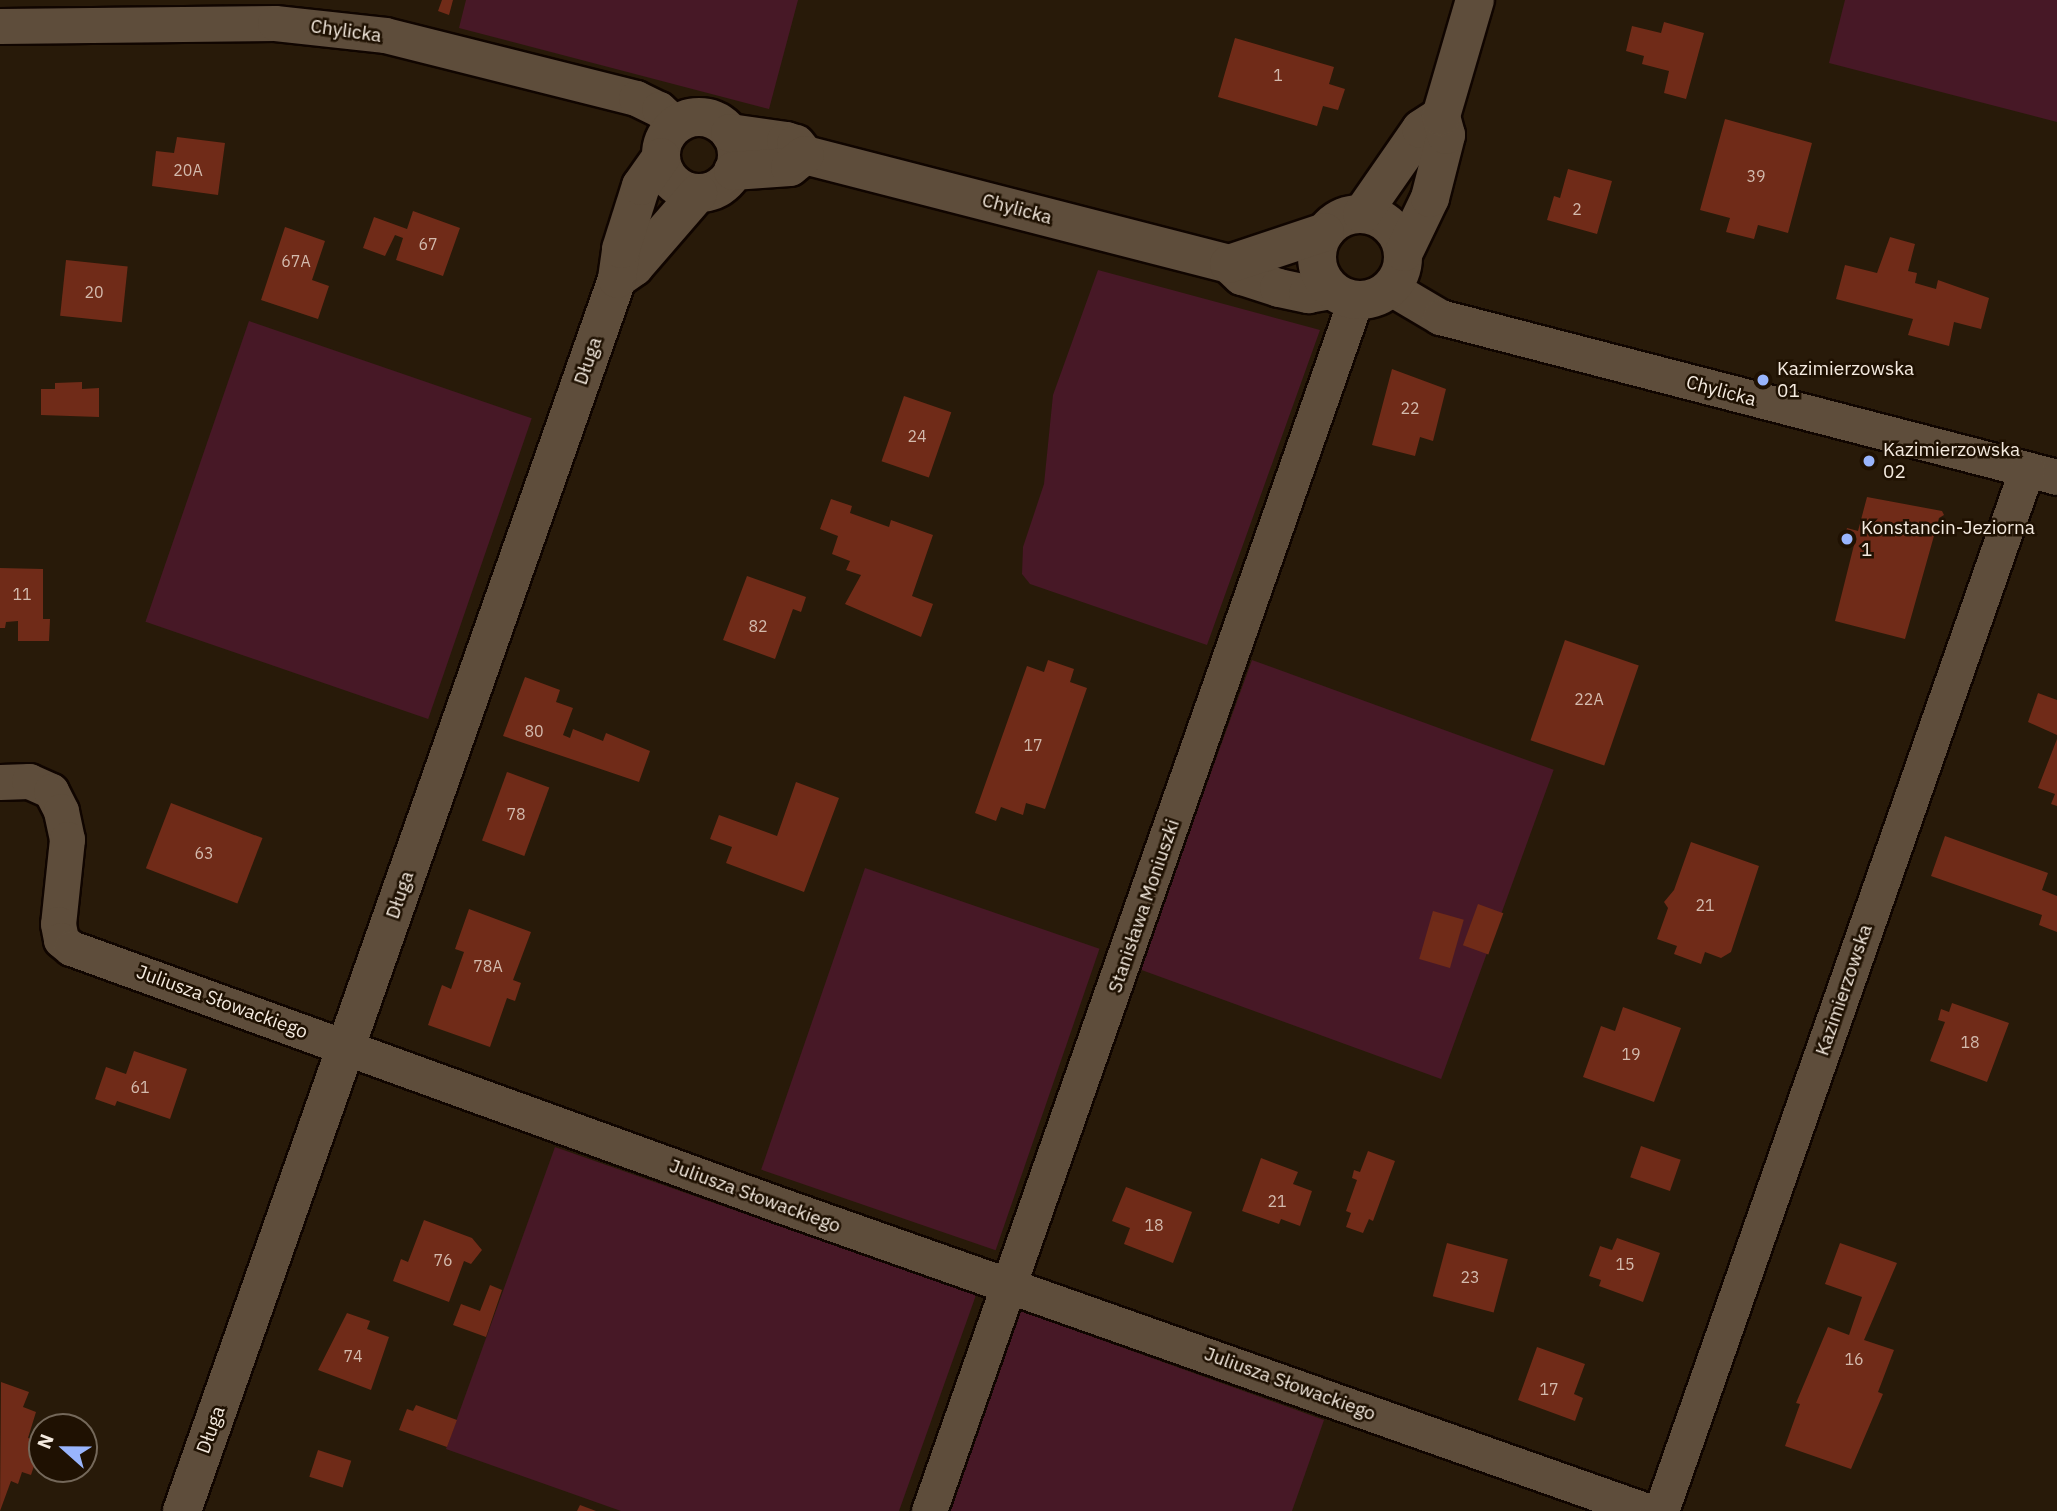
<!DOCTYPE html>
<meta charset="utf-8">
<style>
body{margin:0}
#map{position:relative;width:2057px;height:1511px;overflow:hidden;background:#281a09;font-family:"IBM Plex Sans",sans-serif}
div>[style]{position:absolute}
.green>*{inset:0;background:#471826;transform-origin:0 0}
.building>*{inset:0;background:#702b18;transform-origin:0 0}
.roads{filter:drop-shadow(2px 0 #100500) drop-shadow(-2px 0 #100500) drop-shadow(0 2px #100500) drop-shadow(0 -2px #100500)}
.minor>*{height:35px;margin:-17.5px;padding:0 17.5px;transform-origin:17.5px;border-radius:17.5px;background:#5e4d3b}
.tertiary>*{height:38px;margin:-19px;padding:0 19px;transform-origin:19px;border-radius:19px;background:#5e4d3b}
.tertiary>.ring{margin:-19px;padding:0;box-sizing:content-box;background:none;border:38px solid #5e4d3b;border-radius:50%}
.dots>*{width:19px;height:19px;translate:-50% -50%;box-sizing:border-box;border:4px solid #1f1102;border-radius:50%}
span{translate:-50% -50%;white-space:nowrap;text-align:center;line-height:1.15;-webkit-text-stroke:5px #1f1102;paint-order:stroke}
.number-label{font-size:16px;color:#d3baad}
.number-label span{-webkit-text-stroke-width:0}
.street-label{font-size:19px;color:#f4eadf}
.poi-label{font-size:19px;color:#f4eadf}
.left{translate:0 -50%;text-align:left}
.north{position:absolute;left:28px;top:1413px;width:70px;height:70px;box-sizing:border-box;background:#1f1102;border:2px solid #74685a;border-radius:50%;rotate:291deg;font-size:19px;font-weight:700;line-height:28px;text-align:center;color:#f4eadf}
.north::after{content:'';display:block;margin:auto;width:24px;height:32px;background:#99b5fd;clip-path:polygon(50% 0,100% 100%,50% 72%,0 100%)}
</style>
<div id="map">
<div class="green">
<div style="clip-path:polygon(466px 0,798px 0,769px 109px,459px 28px)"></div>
<div style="clip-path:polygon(1845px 0,2057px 0,2057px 122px,1829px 63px)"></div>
<div style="clip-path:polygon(1098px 270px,1320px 330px,1207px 645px,1030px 584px,1022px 574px,1023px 547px,1044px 484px,1053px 395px)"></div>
<div style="left:249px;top:321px;width:299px;height:318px;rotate:19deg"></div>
<div style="left:1252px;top:660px;width:321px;height:329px;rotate:20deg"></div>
<div style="left:865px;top:868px;width:248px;height:319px;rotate:19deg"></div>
<div style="clip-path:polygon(555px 1147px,976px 1295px,899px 1511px,621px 1511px,446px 1449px)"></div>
<div style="clip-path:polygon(1021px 1311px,1324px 1420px,1292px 1511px,950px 1511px)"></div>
</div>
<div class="building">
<div style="clip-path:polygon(442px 0,453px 0,449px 15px,438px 11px)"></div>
<div style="clip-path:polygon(1664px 22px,1704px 33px,1686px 99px,1664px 93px,1669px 71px,1642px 64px,1644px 56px,1626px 51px,1632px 26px,1661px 33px)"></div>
<div style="clip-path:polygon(1235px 38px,1334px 67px,1329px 84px,1345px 89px,1338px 110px,1323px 106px,1317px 126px,1218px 97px)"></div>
<div style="clip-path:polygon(1725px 119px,1812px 143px,1788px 233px,1758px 225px,1754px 239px,1726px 232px,1730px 218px,1700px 210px)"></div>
<div style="clip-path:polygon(177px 137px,225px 143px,218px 195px,152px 186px,156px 151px,174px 153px)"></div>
<div style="clip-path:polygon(1568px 169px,1612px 181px,1597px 234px,1547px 220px,1554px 196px,1560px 198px)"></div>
<div style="clip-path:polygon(413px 211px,460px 228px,443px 276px,396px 260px,403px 238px,395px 235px,385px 256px,363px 248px,374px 217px,407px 229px)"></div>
<div style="clip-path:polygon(285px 227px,325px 241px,312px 280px,329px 286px,318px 319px,261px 300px)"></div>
<div style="clip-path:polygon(1890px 237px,1915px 244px,1908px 271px,1917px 273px,1915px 283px,1936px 289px,1938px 280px,1989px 298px,1981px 329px,1954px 322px,1949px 346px,1908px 335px,1913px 319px,1836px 299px,1845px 265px,1877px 273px)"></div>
<div style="left:66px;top:260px;width:62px;height:56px;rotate:6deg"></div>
<div style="clip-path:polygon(1392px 369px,1446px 389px,1433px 441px,1420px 437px,1415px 456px,1372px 445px)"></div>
<div style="clip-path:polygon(82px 382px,82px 389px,99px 388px,99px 417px,41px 415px,41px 389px,55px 389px,55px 383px)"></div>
<div style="left:904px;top:396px;width:50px;height:69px;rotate:19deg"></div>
<div style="clip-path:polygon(1867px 497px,1942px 511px,1944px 515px,1939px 518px,1905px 639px,1835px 621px,1854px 545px,1843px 542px,1847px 528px,1858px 531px)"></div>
<div style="clip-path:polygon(831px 499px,852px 506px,850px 513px,889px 527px,891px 520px,933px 535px,912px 596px,933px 604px,921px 637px,845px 604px,861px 575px,846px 570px,850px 561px,832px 554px,838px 536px,820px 529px)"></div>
<div style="clip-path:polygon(0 568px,43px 569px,43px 619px,50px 619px,49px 641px,18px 641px,18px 621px,6px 622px,5px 628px,0 628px)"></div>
<div style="clip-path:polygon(747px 576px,806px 597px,801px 612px,793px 609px,775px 659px,723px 640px)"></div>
<div style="left:1565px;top:640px;width:78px;height:106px;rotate:19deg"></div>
<div style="clip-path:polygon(1048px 660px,1074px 669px,1070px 682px,1087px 688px,1045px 809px,1026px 803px,1023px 815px,1001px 807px,996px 821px,975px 813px,1027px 666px,1044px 672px)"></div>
<div style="clip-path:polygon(525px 677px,560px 690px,556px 702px,573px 708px,563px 735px,570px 738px,573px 729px,603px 741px,606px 733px,650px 751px,639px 782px,503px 736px)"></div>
<div style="clip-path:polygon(2038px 693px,2057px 700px,2057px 735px,2028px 722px)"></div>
<div style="clip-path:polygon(2057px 739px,2057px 806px,2051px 804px,2055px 794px,2038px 788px)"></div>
<div style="left:507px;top:772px;width:45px;height:73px;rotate:20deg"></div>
<div style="clip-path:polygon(796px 782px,839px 798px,804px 892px,726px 863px,732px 847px,710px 839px,719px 815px,777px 836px)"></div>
<div style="left:171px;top:803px;width:98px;height:70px;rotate:21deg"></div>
<div style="clip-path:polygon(1945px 836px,2048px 873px,2042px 890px,2057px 896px,2057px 932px,2039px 925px,2042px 915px,1931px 876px)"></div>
<div style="clip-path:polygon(1691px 842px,1759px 866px,1731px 952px,1721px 958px,1705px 952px,1701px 964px,1674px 954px,1677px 946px,1657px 939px,1668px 908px,1664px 902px,1674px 890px)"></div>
<div style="left:1478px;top:904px;width:27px;height:44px;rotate:20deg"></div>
<div style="clip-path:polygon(469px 909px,531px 932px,513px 980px,521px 983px,515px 1001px,507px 998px,490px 1047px,428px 1025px,442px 985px,451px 989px,464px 952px,455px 949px)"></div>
<div style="left:1433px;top:911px;width:32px;height:50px;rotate:16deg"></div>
<div style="clip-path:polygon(1952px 1003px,2009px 1023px,1987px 1082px,1930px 1061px,1945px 1022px,1938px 1020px,1941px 1009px,1949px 1012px)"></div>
<div style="clip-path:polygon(1623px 1007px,1681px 1028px,1654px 1102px,1583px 1077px,1601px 1026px,1615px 1031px)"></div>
<div style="clip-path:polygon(134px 1051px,187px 1069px,170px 1119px,117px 1101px,115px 1106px,95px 1099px,106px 1067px,126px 1074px)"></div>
<div style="left:1641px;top:1146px;width:42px;height:33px;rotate:19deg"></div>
<div style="clip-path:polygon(1368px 1151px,1395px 1161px,1373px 1221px,1369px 1219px,1363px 1233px,1346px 1227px,1351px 1213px,1346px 1211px,1357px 1180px,1352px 1178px,1354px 1170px,1360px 1172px)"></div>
<div style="clip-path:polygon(1261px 1158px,1298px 1172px,1293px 1184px,1312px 1191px,1300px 1226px,1281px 1219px,1279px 1224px,1242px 1211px)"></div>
<div style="clip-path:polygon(1126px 1187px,1192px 1212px,1173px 1263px,1124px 1244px,1130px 1228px,1112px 1221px)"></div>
<div style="clip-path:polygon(424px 1220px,472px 1238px,482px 1250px,471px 1264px,464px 1261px,449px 1302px,393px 1281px,401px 1259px,408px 1262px)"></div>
<div style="clip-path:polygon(1617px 1238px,1660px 1253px,1643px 1302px,1599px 1286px,1601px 1280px,1589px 1276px,1600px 1246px,1612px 1250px)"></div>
<div style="left:1447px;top:1243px;width:63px;height:55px;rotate:15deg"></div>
<div style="clip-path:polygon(1840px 1243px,1897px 1263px,1864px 1340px,1894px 1350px,1878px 1392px,1883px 1394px,1851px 1469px,1785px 1446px,1800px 1404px,1796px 1403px,1828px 1327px,1849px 1335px,1862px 1297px,1825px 1284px)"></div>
<div style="clip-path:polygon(490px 1285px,502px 1290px,486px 1337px,453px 1325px,461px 1304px,480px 1311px)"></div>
<div style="clip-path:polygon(347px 1313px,370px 1321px,367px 1329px,389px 1337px,371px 1390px,318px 1370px)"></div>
<div style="clip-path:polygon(1537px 1347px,1585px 1364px,1574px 1394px,1583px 1398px,1575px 1421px,1518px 1400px)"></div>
<div style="clip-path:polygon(1px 1382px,29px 1392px,23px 1407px,36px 1412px,28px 1438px,42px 1442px,31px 1475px,22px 1472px,18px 1484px,11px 1481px,0 1511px)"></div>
<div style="clip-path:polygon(416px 1405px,457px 1420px,447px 1447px,399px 1430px,407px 1409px,413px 1411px)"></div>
<div style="left:318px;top:1450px;width:35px;height:28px;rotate:18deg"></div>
<div style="clip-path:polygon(580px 1505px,596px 1511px,577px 1511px)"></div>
</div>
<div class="roads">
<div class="minor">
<div style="left:0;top:26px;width:275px;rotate:-0.6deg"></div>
<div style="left:275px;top:23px;width:111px;rotate:6.2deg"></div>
<div style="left:385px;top:35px;width:259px;rotate:14.1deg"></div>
<div style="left:636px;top:98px;width:25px;rotate:26deg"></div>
<div style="left:659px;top:109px;width:23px;rotate:43deg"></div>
<div style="left:1391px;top:288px;width:57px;rotate:30.6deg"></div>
<div style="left:1440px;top:317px;width:637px;rotate:14.54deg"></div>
<div style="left:0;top:782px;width:29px;rotate:-2deg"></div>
<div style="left:29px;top:781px;width:24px;rotate:24deg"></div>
<div style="left:51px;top:791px;width:22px;rotate:63deg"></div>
<div style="left:61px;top:811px;width:29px;rotate:78deg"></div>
<div style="left:67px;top:839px;width:85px;rotate:96deg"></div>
<div style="left:58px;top:924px;width:16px;rotate:79deg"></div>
<div style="left:61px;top:940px;width:13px;rotate:39deg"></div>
<div style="left:71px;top:948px;width:757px;rotate:19.92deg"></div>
<div style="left:783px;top:1206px;width:916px;rotate:19.44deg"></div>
<div style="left:929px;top:1511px;width:1283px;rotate:-70.6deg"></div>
<div style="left:1661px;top:1511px;width:1104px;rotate:-70.65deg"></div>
</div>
<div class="tertiary">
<div class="ring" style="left:661px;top:117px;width:38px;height:38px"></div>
<div style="left:730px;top:133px;width:57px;rotate:8.1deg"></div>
<div style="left:786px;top:141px;width:10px;rotate:17deg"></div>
<div style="left:796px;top:144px;width:14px;rotate:51deg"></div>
<div style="left:805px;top:155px;width:438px;rotate:14.4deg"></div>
<div style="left:1229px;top:264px;width:18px;rotate:43deg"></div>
<div style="left:1242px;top:276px;width:39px;rotate:18deg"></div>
<div style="left:1279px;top:288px;width:30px;rotate:12deg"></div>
<div style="left:1308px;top:294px;width:23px;rotate:-10deg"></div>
<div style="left:733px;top:171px;width:57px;rotate:-4deg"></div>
<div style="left:790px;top:167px;width:19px;rotate:-39deg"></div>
<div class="ring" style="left:1317px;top:214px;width:48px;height:48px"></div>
<div style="left:1362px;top:214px;width:103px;rotate:-55.2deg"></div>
<div style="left:1421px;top:129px;width:24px;rotate:-33deg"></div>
<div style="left:1404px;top:252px;width:60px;rotate:-64.3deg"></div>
<div style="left:1430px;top:198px;width:65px;rotate:-75.7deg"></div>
<div style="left:1446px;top:135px;width:20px;rotate:-105deg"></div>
<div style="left:1441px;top:116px;width:121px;rotate:-73.7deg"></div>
<div style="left:1229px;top:264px;width:101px;rotate:-18.4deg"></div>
<div style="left:617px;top:279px;width:21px;rotate:-35deg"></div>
<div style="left:634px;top:267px;width:98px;rotate:-49.1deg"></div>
<div style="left:182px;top:1511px;width:1307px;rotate:-70.55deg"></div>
<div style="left:617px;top:279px;width:30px;rotate:-82deg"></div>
<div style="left:621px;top:249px;width:66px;rotate:-72.4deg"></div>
<div style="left:641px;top:186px;width:35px;rotate:-55deg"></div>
</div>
</div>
<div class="dots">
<div style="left:1763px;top:380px;background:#99b5fd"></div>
<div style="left:1869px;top:461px;background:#99b5fd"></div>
<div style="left:1847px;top:539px;background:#99b5fd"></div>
</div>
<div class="number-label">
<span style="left:1278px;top:75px">1</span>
<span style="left:188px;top:170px">20A</span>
<span style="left:1756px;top:176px">39</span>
<span style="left:1577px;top:209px">2</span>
<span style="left:428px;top:244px">67</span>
<span style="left:296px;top:261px">67A</span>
<span style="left:94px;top:292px">20</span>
<span style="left:1410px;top:408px">22</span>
<span style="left:917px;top:436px">24</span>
<span style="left:22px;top:594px">11</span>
<span style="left:758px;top:626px">82</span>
<span style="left:1589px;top:699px">22A</span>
<span style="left:534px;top:731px">80</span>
<span style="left:1033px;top:745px">17</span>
<span style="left:516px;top:814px">78</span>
<span style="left:204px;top:853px">63</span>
<span style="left:1705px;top:905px">21</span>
<span style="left:488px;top:966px">78A</span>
<span style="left:1970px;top:1042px">18</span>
<span style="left:1631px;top:1054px">19</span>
<span style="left:140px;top:1087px">61</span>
<span style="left:1277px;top:1201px">21</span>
<span style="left:1154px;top:1225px">18</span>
<span style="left:443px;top:1260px">76</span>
<span style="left:1625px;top:1264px">15</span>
<span style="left:1470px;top:1277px">23</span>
<span style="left:353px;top:1356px">74</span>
<span style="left:1854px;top:1359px">16</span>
<span style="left:1549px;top:1389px">17</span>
</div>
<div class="street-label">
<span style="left:346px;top:31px;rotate:8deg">Chylicka</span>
<span style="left:1017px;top:209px;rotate:15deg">Chylicka</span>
<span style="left:588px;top:361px;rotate:-71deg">Długa</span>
<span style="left:1721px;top:391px;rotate:15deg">Chylicka</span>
<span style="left:400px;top:895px;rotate:-71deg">Długa</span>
<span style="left:1144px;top:906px;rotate:-71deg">Stanisława Moniuszki</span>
<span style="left:1844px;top:990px;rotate:-71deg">Kazimierzowska</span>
<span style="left:222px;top:1002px;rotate:20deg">Juliusza Słowackiego</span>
<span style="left:755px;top:1196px;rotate:20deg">Juliusza Słowackiego</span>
<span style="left:1290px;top:1384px;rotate:20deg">Juliusza Słowackiego</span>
<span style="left:211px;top:1430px;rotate:-70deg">Długa</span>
</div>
<div class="poi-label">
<span class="left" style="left:1777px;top:380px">Kazimierzowska<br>01</span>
<span class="left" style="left:1883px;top:461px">Kazimierzowska<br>02</span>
<span class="left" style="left:1861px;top:539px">Konstancin-Jeziorna<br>1</span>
</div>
<div class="north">N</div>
</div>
